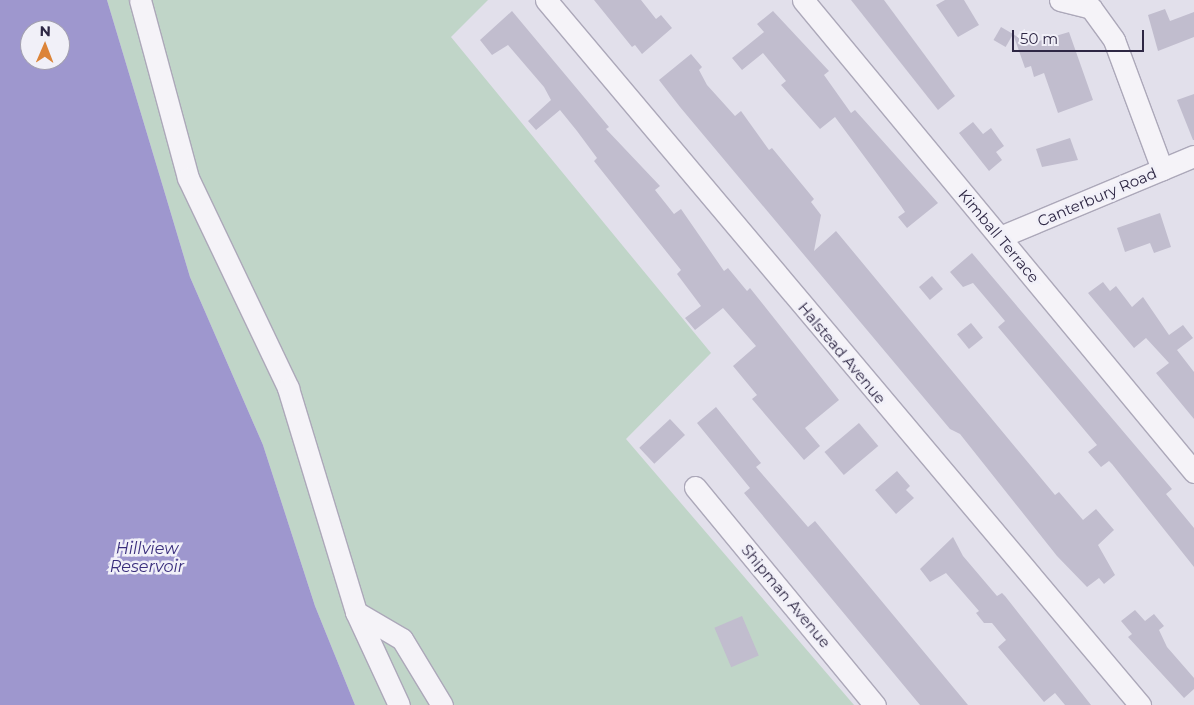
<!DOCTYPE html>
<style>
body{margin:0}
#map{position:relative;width:1194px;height:705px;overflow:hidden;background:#e2e0eb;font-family:Montserrat,sans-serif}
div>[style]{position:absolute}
.green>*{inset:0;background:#c0d5c8}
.water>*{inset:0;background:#9e97ce}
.building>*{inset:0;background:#c1bdce;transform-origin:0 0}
.roads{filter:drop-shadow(1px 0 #aca8b9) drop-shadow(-1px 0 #aca8b9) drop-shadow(0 1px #aca8b9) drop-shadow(0 -1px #aca8b9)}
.minor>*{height:21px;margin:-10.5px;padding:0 10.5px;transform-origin:10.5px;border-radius:10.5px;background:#f5f3f8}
span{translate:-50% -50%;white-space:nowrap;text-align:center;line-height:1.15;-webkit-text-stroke:5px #f1f0f8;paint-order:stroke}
.street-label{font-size:15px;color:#2e2744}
.water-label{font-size:16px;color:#392d7c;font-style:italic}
.north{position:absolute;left:20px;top:20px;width:50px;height:50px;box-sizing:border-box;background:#f1f0f8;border:1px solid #a3a0b0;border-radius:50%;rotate:1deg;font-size:14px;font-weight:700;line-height:20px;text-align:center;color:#2e2744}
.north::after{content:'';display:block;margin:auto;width:18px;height:22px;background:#dc8439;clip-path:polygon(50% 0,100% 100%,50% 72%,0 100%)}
.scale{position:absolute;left:1012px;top:30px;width:132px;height:22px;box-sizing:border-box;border:2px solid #2e2744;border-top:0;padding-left:6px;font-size:15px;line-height:18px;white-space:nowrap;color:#2e2744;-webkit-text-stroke:4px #f1f0f8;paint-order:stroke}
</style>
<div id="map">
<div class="green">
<div style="clip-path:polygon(107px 0,488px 0,451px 37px,711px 353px,626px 439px,854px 705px,355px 705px,315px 606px,263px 445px,190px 277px)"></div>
</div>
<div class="water">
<div style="clip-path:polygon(evenodd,0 0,107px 0,190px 277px,263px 445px,315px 606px,355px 705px,0 705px,0 0,30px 30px,60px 30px,60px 60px,30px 60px,30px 30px)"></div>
</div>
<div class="building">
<div style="clip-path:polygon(594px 0,641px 0,656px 19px,661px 15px,672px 28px,642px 54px,635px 45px,632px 47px)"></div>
<div style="clip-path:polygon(851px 0,884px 0,955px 96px,938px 110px)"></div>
<div style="clip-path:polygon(945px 0,964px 0,979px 25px,958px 37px,936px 5px)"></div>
<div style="clip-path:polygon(1165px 9px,1170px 21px,1194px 12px,1194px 37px,1158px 51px,1148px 15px)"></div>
<div style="clip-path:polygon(512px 11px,609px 127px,606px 129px,660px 186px,655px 190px,674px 214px,681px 209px,724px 271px,728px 268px,747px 291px,750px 288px,839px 400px,805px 428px,820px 446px,804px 460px,752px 399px,757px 395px,733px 366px,756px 346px,723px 308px,695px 330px,685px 318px,701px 306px,677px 274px,681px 270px,594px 161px,597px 158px,577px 131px,560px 110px,536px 130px,528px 121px,551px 100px,544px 87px,508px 45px,492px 55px,480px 40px)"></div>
<div style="clip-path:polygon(773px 11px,829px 71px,824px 75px,851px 113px,855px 110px,938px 203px,907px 228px,898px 217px,905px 212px,901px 206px,835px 117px,820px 129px,781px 85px,786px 81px,763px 53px,742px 70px,732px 58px,764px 32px,757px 24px)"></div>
<div style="left:1001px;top:27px;width:14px;height:15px;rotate:30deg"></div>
<div style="clip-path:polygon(1069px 32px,1093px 100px,1058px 113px,1044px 73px,1034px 77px,1031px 66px,1025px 68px,1013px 34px,1029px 44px)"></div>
<div style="clip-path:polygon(691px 54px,702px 67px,699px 70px,707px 85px,735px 116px,741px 111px,769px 150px,772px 148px,814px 199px,811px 202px,821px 215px,814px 251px,836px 231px,1055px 495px,1059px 492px,1083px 520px,1096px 509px,1114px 530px,1098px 545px,1115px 575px,1104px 584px,1099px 578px,1087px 587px,1057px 556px,960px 434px,950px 429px,680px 107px,659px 80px)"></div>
<div style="clip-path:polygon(1194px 94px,1194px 140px,1193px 140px,1177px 100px)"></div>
<div style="clip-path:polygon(973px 122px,983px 134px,991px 128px,1004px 146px,996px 152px,1002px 160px,989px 171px,959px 133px)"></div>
<div style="clip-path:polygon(1070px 138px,1078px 160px,1042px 167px,1036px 149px)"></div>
<div style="clip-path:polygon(1160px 213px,1171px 247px,1154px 253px,1150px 243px,1125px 252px,1117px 228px)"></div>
<div style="clip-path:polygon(972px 253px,1172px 489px,1166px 494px,1194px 528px,1194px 567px,1112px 464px,1109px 461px,1101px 467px,1088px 452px,1097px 445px,998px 327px,1005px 321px,973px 283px,963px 287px,950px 272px)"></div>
<div style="left:932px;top:276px;width:17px;height:17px;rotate:50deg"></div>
<div style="clip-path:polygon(1103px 282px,1110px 291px,1116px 286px,1132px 307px,1143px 297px,1169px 335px,1183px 325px,1193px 338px,1177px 350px,1194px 372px,1194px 419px,1156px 373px,1169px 363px,1146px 338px,1134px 348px,1088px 293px)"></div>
<div style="left:971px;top:323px;width:19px;height:18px;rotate:51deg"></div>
<div style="clip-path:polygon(716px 407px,761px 463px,756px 467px,808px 527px,815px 521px,968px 705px,920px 705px,744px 493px,750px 488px,697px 423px)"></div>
<div style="left:670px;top:419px;width:22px;height:42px;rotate:47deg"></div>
<div style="left:859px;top:423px;width:30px;height:45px;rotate:50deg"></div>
<div style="clip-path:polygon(897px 471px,910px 486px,906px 490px,914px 498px,896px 514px,875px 490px)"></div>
<div style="clip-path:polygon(953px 537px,963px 556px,997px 596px,1002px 593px,1005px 596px,1091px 705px,1065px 705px,1055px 693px,1044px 702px,998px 647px,1006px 640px,992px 623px,984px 623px,976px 613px,979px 611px,946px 573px,930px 582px,920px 569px)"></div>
<div style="clip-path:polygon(1135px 610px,1145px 621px,1154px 614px,1164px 626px,1159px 630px,1167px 647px,1194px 678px,1194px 689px,1184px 698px,1128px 637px,1132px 634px,1121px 621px)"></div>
<div style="left:742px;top:616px;width:43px;height:30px;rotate:67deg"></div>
</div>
<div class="roads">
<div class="minor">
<div style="left:140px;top:0;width:184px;rotate:74.9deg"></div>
<div style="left:188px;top:178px;width:233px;rotate:64.5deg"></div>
<div style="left:288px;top:388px;width:234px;rotate:73.1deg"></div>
<div style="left:356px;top:612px;width:102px;rotate:65.2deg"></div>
<div style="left:546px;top:0;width:922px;rotate:49.88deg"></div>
<div style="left:803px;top:0;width:613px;rotate:50.36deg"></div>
<div style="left:1060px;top:0;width:32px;rotate:14deg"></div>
<div style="left:1091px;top:8px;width:39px;rotate:54deg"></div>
<div style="left:1114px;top:40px;width:138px;rotate:69.6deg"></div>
<div style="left:1000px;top:237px;width:210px;rotate:-22.7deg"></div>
<div style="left:695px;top:487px;width:283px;rotate:50.5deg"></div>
<div style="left:356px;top:612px;width:53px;rotate:30.4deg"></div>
<div style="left:402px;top:639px;width:77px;rotate:58.8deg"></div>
</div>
</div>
<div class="street-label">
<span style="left:1097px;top:197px;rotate:-23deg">Canterbury Road</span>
<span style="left:999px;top:236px;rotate:50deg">Kimball Terrace</span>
<span style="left:842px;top:353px;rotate:50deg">Halstead Avenue</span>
<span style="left:786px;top:596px;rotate:50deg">Shipman Avenue</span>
</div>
<div class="water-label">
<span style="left:147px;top:558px">Hillview<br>Reservoir</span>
</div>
<div class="north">N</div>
<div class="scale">50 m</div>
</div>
